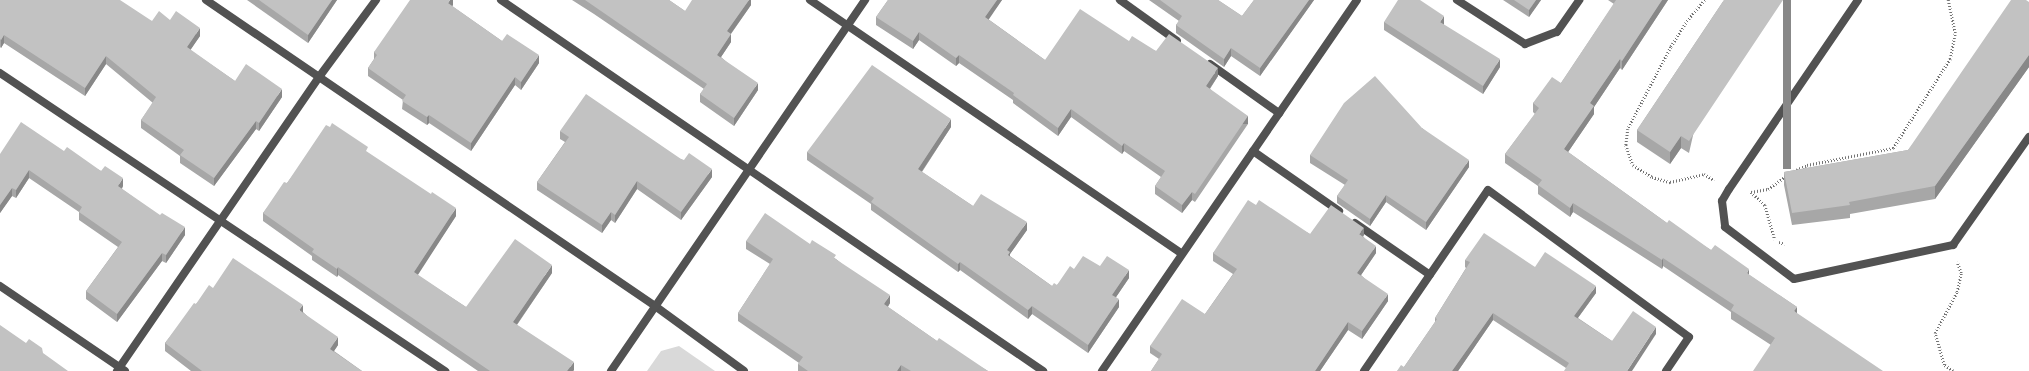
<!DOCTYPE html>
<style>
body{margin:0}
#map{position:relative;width:2029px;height:371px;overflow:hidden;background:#fff;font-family:"Golos Text",sans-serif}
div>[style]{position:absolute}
.green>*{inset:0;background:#d9d9d9}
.path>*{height:2.5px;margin-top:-1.25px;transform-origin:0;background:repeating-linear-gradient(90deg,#747474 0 1px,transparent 0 3px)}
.service>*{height:8px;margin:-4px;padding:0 4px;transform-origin:4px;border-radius:4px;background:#525252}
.minor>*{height:8px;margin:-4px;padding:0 4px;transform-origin:4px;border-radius:4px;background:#525252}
.wall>*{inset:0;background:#a7a7a7}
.shaded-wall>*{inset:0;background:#888;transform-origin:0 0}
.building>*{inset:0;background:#c2c2c2}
span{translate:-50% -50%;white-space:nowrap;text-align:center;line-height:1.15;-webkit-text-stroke:4px #fff;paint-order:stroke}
</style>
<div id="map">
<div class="green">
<div style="clip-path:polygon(679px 346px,715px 371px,647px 371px,661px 351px)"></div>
</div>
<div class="path">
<div style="left:1705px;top:0;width:30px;rotate:130deg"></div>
<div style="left:1686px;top:23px;width:28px;rotate:122deg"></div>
<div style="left:1671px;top:47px;width:93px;rotate:117.7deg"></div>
<div style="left:1628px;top:129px;width:16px;rotate:97deg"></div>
<div style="left:1626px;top:145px;width:21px;rotate:71deg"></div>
<div style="left:1633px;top:165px;width:22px;rotate:32deg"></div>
<div style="left:1652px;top:177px;width:19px;rotate:16deg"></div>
<div style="left:1670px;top:182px;width:35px;rotate:-13deg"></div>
<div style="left:1704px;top:174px;width:12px;rotate:31deg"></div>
<div style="left:1794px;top:171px;width:14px;rotate:-25deg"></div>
<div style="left:1807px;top:165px;width:88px;rotate:-11.2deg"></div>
<div style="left:1893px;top:148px;width:106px;rotate:-57.4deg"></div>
<div style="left:1950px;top:59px;width:26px;rotate:-79deg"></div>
<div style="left:1955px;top:33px;width:34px;rotate:-102deg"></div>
<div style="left:1751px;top:192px;width:17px;rotate:-10deg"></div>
<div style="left:1768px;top:189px;width:22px;rotate:-36deg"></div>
<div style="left:1751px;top:192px;width:19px;rotate:43deg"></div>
<div style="left:1765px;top:205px;width:36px;rotate:74deg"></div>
<div style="left:1779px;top:242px;width:6px;rotate:18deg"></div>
<div style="left:1953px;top:371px;width:11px;rotate:-146deg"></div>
<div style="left:1944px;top:365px;width:33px;rotate:-106deg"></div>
<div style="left:1935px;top:333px;width:47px;rotate:-61.8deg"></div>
<div style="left:1957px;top:292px;width:19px;rotate:-78deg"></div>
<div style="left:1961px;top:273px;width:12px;rotate:-110deg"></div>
</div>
<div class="service">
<div style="left:1858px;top:0;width:229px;rotate:124.3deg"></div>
<div style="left:1729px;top:189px;width:14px;rotate:120deg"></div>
<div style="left:1722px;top:201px;width:26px;rotate:83deg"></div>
<div style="left:1725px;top:227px;width:86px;rotate:37deg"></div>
<div style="left:1794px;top:279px;width:163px;rotate:-12.1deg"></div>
<div style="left:1953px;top:245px;width:132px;rotate:-54.9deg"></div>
</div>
<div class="minor">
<div style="left:206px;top:0;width:543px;rotate:34.27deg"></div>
<div style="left:655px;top:306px;width:110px;rotate:36.1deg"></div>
<div style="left:501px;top:0;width:657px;rotate:34.39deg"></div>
<div style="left:810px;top:0;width:450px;rotate:34.3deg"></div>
<div style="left:1120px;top:0;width:70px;rotate:35.7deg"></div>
<div style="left:1457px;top:0;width:81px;rotate:32.9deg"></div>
<div style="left:1525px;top:44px;width:34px;rotate:-21deg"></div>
<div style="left:1557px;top:32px;width:39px;rotate:-55deg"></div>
<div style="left:1210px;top:64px;width:85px;rotate:35.4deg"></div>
<div style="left:0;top:73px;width:536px;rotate:33.81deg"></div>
<div style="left:1253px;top:151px;width:105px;rotate:34.9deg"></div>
<div style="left:1355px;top:223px;width:91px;rotate:34.7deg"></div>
<div style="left:0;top:286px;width:151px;rotate:34.2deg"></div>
<div style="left:117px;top:371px;width:357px;rotate:-55.5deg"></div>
<div style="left:319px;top:77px;width:96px;rotate:-53.5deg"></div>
<div style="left:611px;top:371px;width:450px;rotate:-55.6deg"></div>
<div style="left:1102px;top:371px;width:450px;rotate:-55.5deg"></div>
<div style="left:1364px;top:371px;width:219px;rotate:-55.6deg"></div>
<div style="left:1488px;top:190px;width:249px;rotate:36.2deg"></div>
<div style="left:1689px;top:337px;width:41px;rotate:124.1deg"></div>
</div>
<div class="wall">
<div style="clip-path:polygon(0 0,152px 21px,170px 20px,200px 36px,190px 50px,235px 81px,282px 97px,259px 131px,256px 129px,214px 186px,180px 163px,180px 156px,141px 128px,141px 120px,153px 103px,106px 64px,85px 96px,4px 43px,1px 48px,0 47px)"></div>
<div style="clip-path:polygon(247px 0,337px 0,308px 43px)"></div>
<div style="clip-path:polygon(453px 0,453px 5px,452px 6px,502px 41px,539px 63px,521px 90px,515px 85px,471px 151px,429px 123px,427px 125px,402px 109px,403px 100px,368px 76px,368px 68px,374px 59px,374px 52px)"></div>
<div style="clip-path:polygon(572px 0,669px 0,685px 11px,751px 0,751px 5px,731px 34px,731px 42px,721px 57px,758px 90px,734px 126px,700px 102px,700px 94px,704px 89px,594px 14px)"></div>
<div style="clip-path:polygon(888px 0,1002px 0,988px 19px,1045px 60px,1129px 41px,1156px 51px,1218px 76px,1210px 89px,1248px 124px,1195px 202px,1192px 200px,1182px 213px,1155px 194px,1155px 186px,1161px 177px,1124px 151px,1122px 154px,1071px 117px,1058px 136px,1013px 103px,1013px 100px,959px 63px,956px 66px,919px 40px,913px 49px,876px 25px,876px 17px)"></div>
<div style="clip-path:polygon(1149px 0,1218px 0,1242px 16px,1254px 0,1314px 0,1260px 76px,1231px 56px,1224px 67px,1176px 33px,1176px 25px,1179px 21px)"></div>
<div style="clip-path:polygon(1503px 0,1541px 0,1529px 17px)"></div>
<div style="clip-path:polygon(1608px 0,1668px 0,1622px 70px,1620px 68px,1594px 107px,1594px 114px,1568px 152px,1667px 223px,1711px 250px,1749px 275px,1797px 307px,1771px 345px,1731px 319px,1731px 312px,1663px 266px,1662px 269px,1573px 212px,1570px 217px,1538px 194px,1538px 186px,1505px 163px,1505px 154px,1535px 114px,1533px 112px,1533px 103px,1561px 83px,1614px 4px)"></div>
<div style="clip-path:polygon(1724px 0,1689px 153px,1681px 148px,1670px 164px,1637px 142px,1637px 130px)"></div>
<div style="clip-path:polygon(2029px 2px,2029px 67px,1935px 199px,1850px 214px,1850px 218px,1792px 225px,1784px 185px,1784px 172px,1908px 150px)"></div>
<div style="clip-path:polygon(1384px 22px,1444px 24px,1444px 25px,1500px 67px,1483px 94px,1384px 30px)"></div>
<div style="clip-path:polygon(330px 127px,368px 153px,456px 216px,417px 275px,466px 307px,552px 273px,517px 325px,574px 370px,573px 371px,478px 371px,338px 275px,337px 277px,312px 260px,312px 256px,263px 221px,263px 213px,287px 183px)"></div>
<div style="clip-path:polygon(951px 127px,922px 172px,973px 206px,1027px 230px,1010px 254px,1010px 256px,1052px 286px,1057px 285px,1074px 269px,1100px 266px,1129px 278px,1116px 297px,1119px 307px,1088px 353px,1032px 314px,1028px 319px,960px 270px,958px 272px,871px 210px,871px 204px,807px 160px,807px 152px)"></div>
<div style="clip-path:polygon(1422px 128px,1469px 167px,1426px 230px,1386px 202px,1370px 226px,1337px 203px,1337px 196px,1345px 185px,1310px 163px,1310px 155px)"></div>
<div style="clip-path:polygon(560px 131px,681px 159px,712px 177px,681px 220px,637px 189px,615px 223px,611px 220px,602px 233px,537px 190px,537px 182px,565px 142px,560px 139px)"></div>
<div style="clip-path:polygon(64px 151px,101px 171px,123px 186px,122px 189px,185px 235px,166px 263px,162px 261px,117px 322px,86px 299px,86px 291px,118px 247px,79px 220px,79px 212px,29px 178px,16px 198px,12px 196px,0 213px,0 154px)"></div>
<div style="clip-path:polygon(1256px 205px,1310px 234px,1364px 235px,1363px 236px,1376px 253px,1361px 275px,1388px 301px,1362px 339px,1348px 330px,1320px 371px,1151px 371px,1159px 359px,1150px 353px,1150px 346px,1205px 314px,1233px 274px,1213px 261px,1213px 253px)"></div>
<div style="clip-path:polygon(746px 241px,810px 244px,836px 259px,890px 303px,888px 307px,937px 341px,988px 371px,798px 371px,798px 364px,799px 363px,738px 321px,738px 313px,770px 264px,746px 249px)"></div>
<div style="clip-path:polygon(1465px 260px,1535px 267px,1596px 293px,1578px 318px,1612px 341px,1656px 334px,1566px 368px,1493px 320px,1458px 371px,1397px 371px,1404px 367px,1435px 322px,1435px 318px,1466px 268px,1465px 267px)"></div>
<div style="clip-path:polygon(213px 288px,303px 312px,338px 345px,334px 351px,362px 371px,191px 371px,165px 351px,165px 343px,196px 304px)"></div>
</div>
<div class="shaded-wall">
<div style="clip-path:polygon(332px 0,337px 0,308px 43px,308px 35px)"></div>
<div style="clip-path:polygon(450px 0,453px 0,453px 5px,448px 11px,448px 3px)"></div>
<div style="clip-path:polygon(749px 0,751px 0,751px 5px,727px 39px,727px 31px)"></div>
<div style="clip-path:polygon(997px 0,1002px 0,985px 25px,985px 17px)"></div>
<div style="clip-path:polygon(1309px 0,1314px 0,1260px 76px,1260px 68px)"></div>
<div style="clip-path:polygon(1536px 0,1541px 0,1529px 17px,1529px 10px)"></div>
<div style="clip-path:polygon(1662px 0,1668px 0,1622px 70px,1622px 61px)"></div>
<div style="left:1783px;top:0;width:8px;height:169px"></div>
<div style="clip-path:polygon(1444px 16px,1444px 24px,1440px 30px,1440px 22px)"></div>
<div style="clip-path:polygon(200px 28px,200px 36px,187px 55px,187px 47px)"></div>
<div style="clip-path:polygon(919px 32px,919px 40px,913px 49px,913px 41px)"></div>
<div style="clip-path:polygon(731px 34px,731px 42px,717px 63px,717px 55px)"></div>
<div style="clip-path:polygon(4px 35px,4px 43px,1px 48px,1px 40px)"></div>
<div style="clip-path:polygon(1231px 48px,1231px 56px,1224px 67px,1224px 59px)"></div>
<div style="clip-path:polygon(539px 55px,539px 63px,521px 90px,521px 82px)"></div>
<div style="clip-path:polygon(959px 55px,959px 63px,956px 66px,956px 58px)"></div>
<div style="clip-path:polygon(2029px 55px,2029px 67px,1935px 199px,1935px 186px)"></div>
<div style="clip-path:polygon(106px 56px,106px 64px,85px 96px,85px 88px)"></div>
<div style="clip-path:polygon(1500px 59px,1500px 67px,1483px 94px,1483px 86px)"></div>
<div style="clip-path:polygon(1620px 59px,1620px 68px,1594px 107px,1594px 114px,1564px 158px,1564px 149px,1590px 103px)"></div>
<div style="clip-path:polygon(1218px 68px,1218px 76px,1206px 94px,1206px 86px)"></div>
<div style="clip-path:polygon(515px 77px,515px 85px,471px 151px,471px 143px)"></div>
<div style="clip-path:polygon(758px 83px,758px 90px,734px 126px,734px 118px)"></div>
<div style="clip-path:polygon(282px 89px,282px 97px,259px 131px,259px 123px)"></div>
<div style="clip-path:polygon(1071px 109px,1071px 117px,1058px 136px,1058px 128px)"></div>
<div style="clip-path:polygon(429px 115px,429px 123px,427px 125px,427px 117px)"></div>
<div style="left:1248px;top:116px;width:8px;height:94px;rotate:90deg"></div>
<div style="clip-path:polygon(951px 119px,951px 127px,918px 177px,918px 169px)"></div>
<div style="clip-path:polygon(256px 121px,256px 129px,214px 186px,214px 178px)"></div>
<div style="clip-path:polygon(1681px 136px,1681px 148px,1670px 164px,1670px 152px)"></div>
<div style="clip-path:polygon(1124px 143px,1124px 151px,1122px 154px,1122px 146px)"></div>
<div style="clip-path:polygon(1469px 160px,1469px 167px,1426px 230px,1426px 222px)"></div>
<div style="clip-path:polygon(712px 169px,712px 177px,681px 220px,681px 212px)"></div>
<div style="clip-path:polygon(29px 170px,29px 178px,16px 198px,16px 190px)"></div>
<div style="clip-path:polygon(123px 178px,123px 186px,118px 194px,118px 186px)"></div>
<div style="clip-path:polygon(637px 181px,637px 189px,615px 223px,615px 215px)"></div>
<div style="clip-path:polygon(12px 188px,12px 196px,0 213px,0 205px)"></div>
<div style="clip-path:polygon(1192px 192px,1192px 200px,1182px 213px,1182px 205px)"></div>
<div style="clip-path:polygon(1386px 195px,1386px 202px,1370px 226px,1370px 219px)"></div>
<div style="clip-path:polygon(1573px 203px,1573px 212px,1570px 217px,1570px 208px)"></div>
<div style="clip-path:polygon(456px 208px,456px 216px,414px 281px,414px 272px)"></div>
<div style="clip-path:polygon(611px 212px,611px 220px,602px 233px,602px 225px)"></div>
<div style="clip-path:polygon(1027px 222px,1027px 230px,1010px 254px,1010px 260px,1008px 263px,1007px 250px)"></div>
<div style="clip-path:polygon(185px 227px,185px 235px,166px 263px,166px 255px)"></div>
<div style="clip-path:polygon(1364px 228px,1364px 235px,1359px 242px,1359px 234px)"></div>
<div style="clip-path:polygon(1376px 246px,1376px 253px,1357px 281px,1357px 273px)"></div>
<div style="clip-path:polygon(162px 253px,162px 261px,117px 322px,117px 314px)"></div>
<div style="clip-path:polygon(1663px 258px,1663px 266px,1662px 269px,1662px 260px)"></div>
<div style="clip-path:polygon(960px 262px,960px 270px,958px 272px,958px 264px)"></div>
<div style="clip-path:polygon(552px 265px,552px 273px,513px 330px,513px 322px)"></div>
<div style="clip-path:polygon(338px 267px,338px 275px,337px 277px,337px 269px)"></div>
<div style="clip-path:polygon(1749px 269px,1749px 278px,1747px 273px)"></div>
<div style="clip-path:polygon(1129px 270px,1129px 278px,1112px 303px,1112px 295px)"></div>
<div style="clip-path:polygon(1596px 286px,1596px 293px,1574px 323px,1574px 316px)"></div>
<div style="clip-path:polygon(1388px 294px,1388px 301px,1362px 339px,1362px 331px)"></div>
<div style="clip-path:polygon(890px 295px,890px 303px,884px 312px,884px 304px)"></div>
<div style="clip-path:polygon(1119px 299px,1119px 307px,1088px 353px,1088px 345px)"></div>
<div style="clip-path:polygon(303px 305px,303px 313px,299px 310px)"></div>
<div style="clip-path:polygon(1032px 306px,1032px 314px,1028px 319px,1028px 310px)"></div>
<div style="clip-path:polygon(1797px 307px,1797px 316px,1794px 311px)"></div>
<div style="clip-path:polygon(1493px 313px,1493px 320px,1458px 371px,1452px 371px)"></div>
<div style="clip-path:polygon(1348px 322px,1348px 330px,1320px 371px,1315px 371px)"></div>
<div style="clip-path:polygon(1656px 327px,1656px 334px,1632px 371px,1627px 371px)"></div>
<div style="clip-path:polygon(338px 337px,338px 345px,330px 357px,330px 349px)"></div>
<div style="clip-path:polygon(574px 362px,574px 370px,573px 371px,567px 371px)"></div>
<div style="clip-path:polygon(901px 365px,901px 371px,897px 371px)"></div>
</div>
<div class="building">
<div style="clip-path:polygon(0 0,120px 0,152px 21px,159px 11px,170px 20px,176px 11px,200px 28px,187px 47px,235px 81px,246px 64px,282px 89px,259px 123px,256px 121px,214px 178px,180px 155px,184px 150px,141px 120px,156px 97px,106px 56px,85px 88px,4px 35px,1px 40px,0 39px)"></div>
<div style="clip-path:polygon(259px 0,332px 0,308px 35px)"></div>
<div style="clip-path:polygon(410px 0,450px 0,448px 3px,502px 41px,507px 34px,539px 55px,521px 82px,515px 77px,471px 143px,429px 115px,427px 117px,402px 101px,406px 95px,368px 68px,377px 55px,374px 52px)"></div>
<div style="clip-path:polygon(585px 0,669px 0,685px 11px,692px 0,749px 0,727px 31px,731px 34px,717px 55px,758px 83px,734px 118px,700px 94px,707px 84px)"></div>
<div style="clip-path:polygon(888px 0,997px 0,985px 17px,1045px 60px,1080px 9px,1129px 41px,1132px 36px,1156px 51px,1169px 34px,1218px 68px,1206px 86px,1248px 116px,1195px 194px,1192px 192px,1182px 205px,1155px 186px,1165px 171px,1124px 143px,1122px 146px,1071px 109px,1058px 128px,1013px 95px,1014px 93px,959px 55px,956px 58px,919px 32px,913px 41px,876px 17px)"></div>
<div style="clip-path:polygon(1160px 0,1218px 0,1242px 16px,1254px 0,1309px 0,1260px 68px,1231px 48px,1224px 59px,1176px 25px,1182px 16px)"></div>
<div style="clip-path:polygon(1398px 0,1420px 0,1444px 16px,1440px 22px,1500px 59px,1483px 86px,1384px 22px)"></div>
<div style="clip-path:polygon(1514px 0,1536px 0,1529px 10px)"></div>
<div style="clip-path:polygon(1616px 0,1662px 0,1622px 61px,1620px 59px,1590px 103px,1594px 106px,1564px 149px,1667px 223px,1669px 220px,1711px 250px,1715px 245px,1749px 269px,1747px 273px,1797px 307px,1794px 311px,1883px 371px,1753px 371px,1775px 338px,1731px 310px,1734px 305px,1663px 258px,1662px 260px,1573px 203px,1570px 208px,1538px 185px,1542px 180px,1505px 154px,1539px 108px,1533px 103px,1552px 77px,1561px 83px)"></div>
<div style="clip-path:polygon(1724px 0,1783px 0,1689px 141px,1681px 136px,1670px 152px,1637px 130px)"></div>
<div style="clip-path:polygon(2011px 0,2026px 0,2029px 2px,2029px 55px,1935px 186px,1849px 202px,1850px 205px,1792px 213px,1784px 172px,1908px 150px)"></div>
<div style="clip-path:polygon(872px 65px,951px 119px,918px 169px,973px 206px,981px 194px,1027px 222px,1007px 250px,1010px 252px,1008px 255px,1052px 286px,1054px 283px,1057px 285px,1070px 266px,1074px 269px,1083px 256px,1100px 266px,1107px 256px,1129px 270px,1112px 295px,1119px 299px,1088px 345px,1032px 306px,1028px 310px,960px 262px,958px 264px,871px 202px,874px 198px,807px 152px)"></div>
<div style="clip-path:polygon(1375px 76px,1422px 128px,1469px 160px,1426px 222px,1386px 195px,1370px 219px,1337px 196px,1348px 180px,1310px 155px,1344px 103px)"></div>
<div style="clip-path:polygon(586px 94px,681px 159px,684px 160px,689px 153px,712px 169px,681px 212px,637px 181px,615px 215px,611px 212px,602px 225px,537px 182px,569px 137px,560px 131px)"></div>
<div style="clip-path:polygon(21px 122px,64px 151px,67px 147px,101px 171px,105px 166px,123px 178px,118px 186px,160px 215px,162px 213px,185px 227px,166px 255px,162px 253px,117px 314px,86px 291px,122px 242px,79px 212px,82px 207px,29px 170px,16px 190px,12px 188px,0 205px,0 154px)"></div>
<div style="clip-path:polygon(332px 123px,368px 147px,366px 151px,431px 194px,432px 192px,456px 208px,414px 272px,466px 307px,515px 239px,552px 265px,513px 322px,574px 362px,567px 371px,490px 371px,338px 267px,337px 269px,312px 252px,314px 249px,263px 213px,284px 182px,287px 183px,326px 125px,330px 127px)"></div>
<div style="clip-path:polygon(1248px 200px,1256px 205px,1259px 200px,1310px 234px,1331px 205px,1364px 228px,1359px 234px,1376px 246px,1357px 273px,1388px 294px,1362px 331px,1348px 322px,1315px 371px,1151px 371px,1162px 354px,1150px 346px,1182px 299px,1205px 314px,1237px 269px,1213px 253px)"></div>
<div style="clip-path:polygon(765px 213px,810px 244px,812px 240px,836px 255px,834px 258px,890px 295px,884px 304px,937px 341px,939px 338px,988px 371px,911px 371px,901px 365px,897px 371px,808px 371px,798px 364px,803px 357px,738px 313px,773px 259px,746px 241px)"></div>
<div style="clip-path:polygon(1484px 233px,1535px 267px,1545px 252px,1596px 286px,1574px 316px,1612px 341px,1633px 311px,1656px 327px,1627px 371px,1564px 371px,1569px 363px,1493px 313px,1452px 371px,1397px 371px,1401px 365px,1404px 367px,1437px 319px,1435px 318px,1470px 262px,1465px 260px)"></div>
<div style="clip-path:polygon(233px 258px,303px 305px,299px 310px,338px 337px,330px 349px,362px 371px,202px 371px,165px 343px,194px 303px,196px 304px,209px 285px,213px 288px)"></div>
<div style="clip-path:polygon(0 325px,26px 343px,29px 339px,42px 348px,43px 353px,68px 371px,0 371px)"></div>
</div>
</div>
